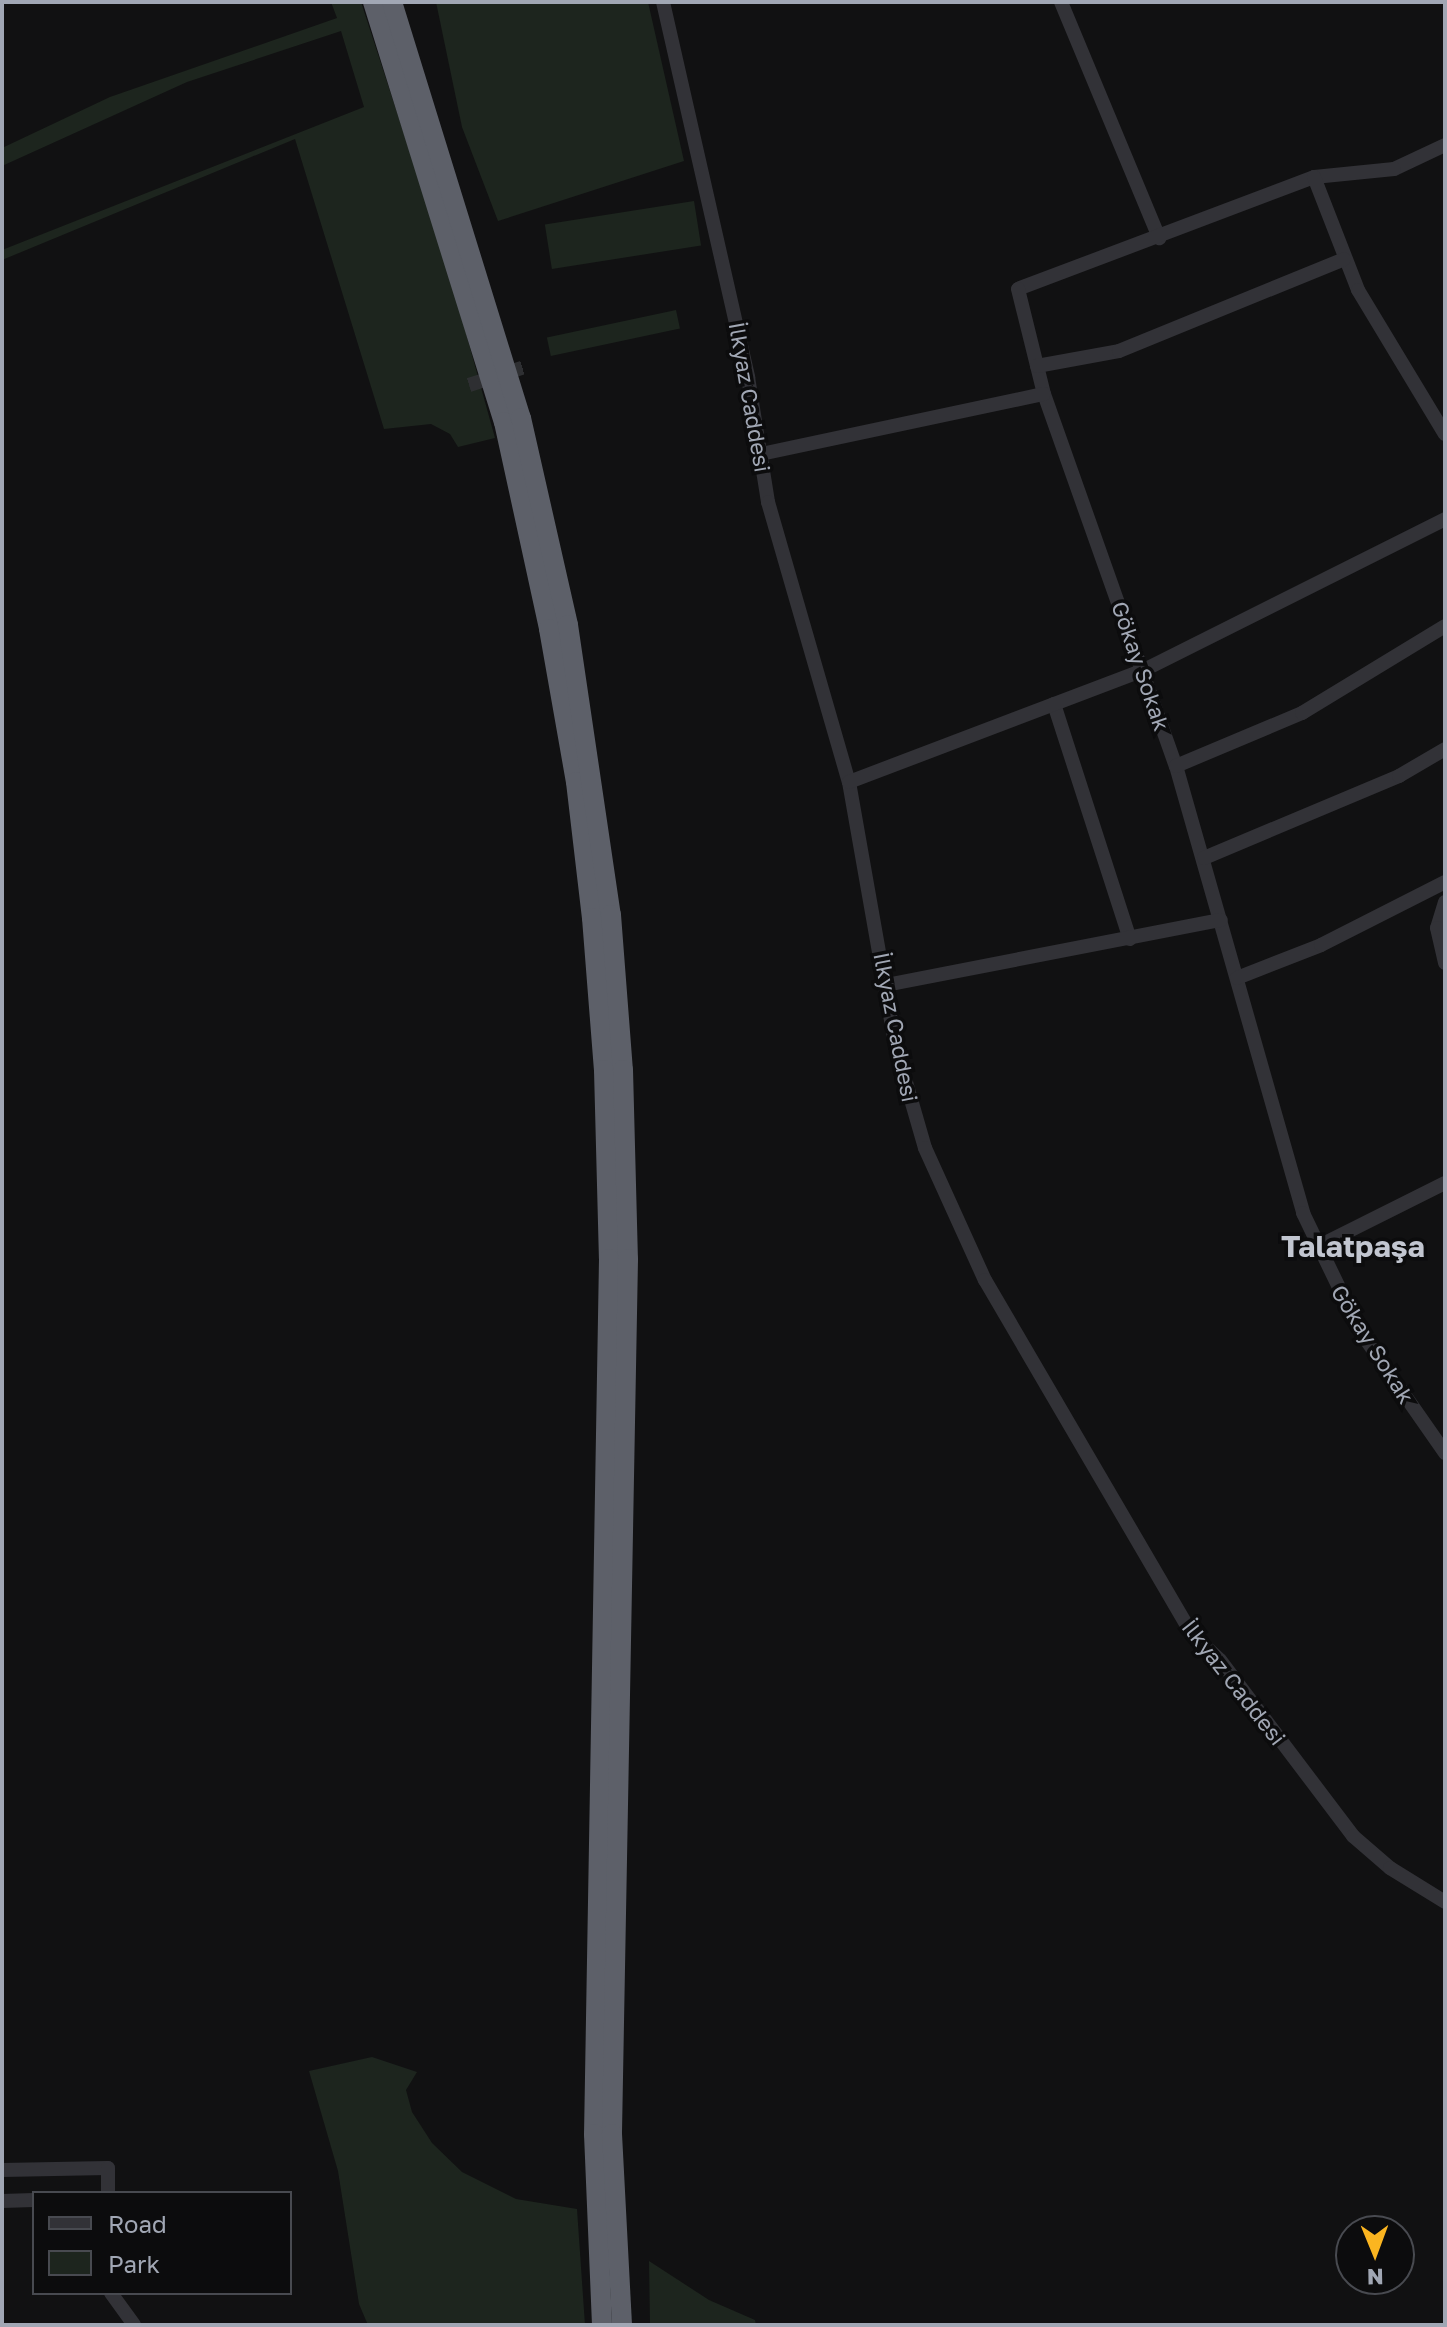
<!DOCTYPE html>
<meta charset="utf-8">
<style>
body{margin:0}
#map{position:relative;width:1447px;height:2327px;overflow:hidden;background:#111112;font-family:"Golos Text",sans-serif}
div>[style]{position:absolute}
.green>*{inset:0;background:#1d251e;transform-origin:0 0}
.minor-tunnel>*{height:14px;margin-top:-7px;transform-origin:0;background:repeating-linear-gradient(90deg,#2e2f32 0 14px,transparent 0 21px)}
.minor>*{height:14px;margin:-7px;padding:0 7px;transform-origin:7px;border-radius:7px;background:#323237}
.highway>*{height:20px;margin:-10px;padding:0 10px;transform-origin:10px;border-radius:10px;background:#5d6069}
span{translate:-50% -50%;white-space:nowrap;text-align:center;line-height:1.15;-webkit-text-stroke:7px #0c0c0d;paint-order:stroke}
.street-label{font-size:22px;color:#a1a7b4}
.district-label{font-size:30px;color:#c2c6d0;font-weight:700}
.frame{position:absolute;inset:0;border:4px solid #a1a7b4;pointer-events:none}
.legend{position:absolute;left:32px;top:2191px;width:260px;height:104px;box-sizing:border-box;background:#0c0c0d;border:2px solid #484a50;margin:0;padding:10px 14px;list-style:none;font-size:24px;color:#a1a7b4}
.legend li{display:flex;align-items:center;gap:16px;height:40px}
.legend b{width:40px;border:2px solid #484a50}
.north{position:absolute;left:1335px;top:2215px;width:80px;height:80px;box-sizing:border-box;background:#0c0c0d;border:2px solid #484a50;border-radius:50%;rotate:179deg;font-size:22px;font-weight:700;line-height:32px;text-align:center;color:#a1a7b4}
.north::after{content:'';display:block;margin:auto;width:28px;height:36px;background:#fbb520;clip-path:polygon(50% 0,100% 100%,50% 72%,0 100%)}
</style>
<div id="map">
<div class="green">
<div style="clip-path:polygon(331px 2px,361px 2px,449px 272px,495px 438px,458px 447px,450px 434px,431px 424px,384px 429px,295px 139px,2px 260px,2px 250px,364px 107px,341px 31px,187px 82px,2px 166px,2px 148px,110px 97px,337px 18px)"></div>
<div style="clip-path:polygon(436px 2px,648px 2px,684px 161px,498px 221px,462px 127px)"></div>
<div style="left:694px;top:201px;width:45px;height:151px;rotate:81deg"></div>
<div style="left:676px;top:310px;width:19px;height:132px;rotate:78deg"></div>
<div style="clip-path:polygon(372px 2057px,417px 2072px,406px 2090px,412px 2112px,432px 2143px,462px 2172px,516px 2199px,577px 2209px,585px 2325px,368px 2325px,359px 2304px,338px 2171px,309px 2071px)"></div>
<div style="clip-path:polygon(649px 2261px,709px 2300px,755px 2320px,756px 2325px,650px 2325px)"></div>
</div>
<div class="minor-tunnel">
<div style="left:469px;top:385px;width:62px;rotate:-17.9deg"></div>
</div>
<div class="minor">
<div style="left:663px;top:2px;width:385px;rotate:77.2deg"></div>
<div style="left:748px;top:377px;width:127px;rotate:80.9deg"></div>
<div style="left:768px;top:502px;width:291px;rotate:73.9deg"></div>
<div style="left:849px;top:782px;width:266px;rotate:80deg"></div>
<div style="left:895px;top:1044px;width:108px;rotate:73.9deg"></div>
<div style="left:925px;top:1148px;width:145px;rotate:65.6deg"></div>
<div style="left:985px;top:1280px;width:410px;rotate:59.7deg"></div>
<div style="left:1192px;top:1634px;width:38px;rotate:43deg"></div>
<div style="left:1220px;top:1660px;width:221px;rotate:52.9deg"></div>
<div style="left:1353px;top:1836px;width:49px;rotate:40.9deg"></div>
<div style="left:1390px;top:1868px;width:65px;rotate:31.7deg"></div>
<div style="left:1061px;top:2px;width:256px;rotate:67.4deg"></div>
<div style="left:1445px;top:145px;width:56px;rotate:154.8deg"></div>
<div style="left:1394px;top:169px;width:80px;rotate:174.3deg"></div>
<div style="left:1314px;top:177px;width:316px;rotate:159.3deg"></div>
<div style="left:1018px;top:289px;width:108px;rotate:76.1deg"></div>
<div style="left:1044px;top:394px;width:395px;rotate:70.5deg"></div>
<div style="left:1176px;top:766px;width:465px;rotate:74.1deg"></div>
<div style="left:1303px;top:1213px;width:131px;rotate:64.2deg"></div>
<div style="left:1360px;top:1331px;width:149px;rotate:55.1deg"></div>
<div style="left:1314px;top:177px;width:121px;rotate:68.7deg"></div>
<div style="left:1358px;top:290px;width:168px;rotate:58.9deg"></div>
<div style="left:1037px;top:366px;width:83px;rotate:-10.4deg"></div>
<div style="left:1119px;top:351px;width:243px;rotate:-22.2deg"></div>
<div style="left:761px;top:454px;width:289px;rotate:-12deg"></div>
<div style="left:1054px;top:704px;width:247px;rotate:72.1deg"></div>
<div style="left:1176px;top:766px;width:137px;rotate:-22.8deg"></div>
<div style="left:1302px;top:713px;width:167px;rotate:-31.3deg"></div>
<div style="left:849px;top:782px;width:316px;rotate:-20.8deg"></div>
<div style="left:1144px;top:670px;width:337px;rotate:-26.6deg"></div>
<div style="left:1204px;top:858px;width:212px;rotate:-22.8deg"></div>
<div style="left:1399px;top:776px;width:53px;rotate:-30.4deg"></div>
<div style="left:1445px;top:902px;width:27px;rotate:107deg"></div>
<div style="left:1437px;top:928px;width:36px;rotate:77deg"></div>
<div style="left:1237px;top:978px;width:90px;rotate:-21.4deg"></div>
<div style="left:1321px;top:945px;width:139px;rotate:-26.9deg"></div>
<div style="left:886px;top:985px;width:341px;rotate:-11deg"></div>
<div style="left:1317px;top:1247px;width:143px;rotate:-26.6deg"></div>
<div style="left:2px;top:2170px;width:106px;rotate:-1.1deg"></div>
<div style="left:108px;top:2168px;width:25px;rotate:90deg"></div>
<div style="left:2px;top:2201px;width:32px;rotate:-2deg"></div>
<div style="left:111px;top:2293px;width:39px;rotate:54deg"></div>
</div>
<div class="highway">
<div style="left:373px;top:2px;width:440px;rotate:72.7deg"></div>
<div style="left:504px;top:422px;width:212px;rotate:77.7deg"></div>
<div style="left:549px;top:629px;width:155px;rotate:80deg"></div>
<div style="left:576px;top:782px;width:137px;rotate:83.3deg"></div>
<div style="left:592px;top:918px;width:152px;rotate:85.5deg"></div>
<div style="left:604px;top:1070px;width:189px;rotate:88.5deg"></div>
<div style="left:609px;top:1259px;width:875px;rotate:90.98deg"></div>
<div style="left:594px;top:2134px;width:191px;rotate:87.6deg"></div>
<div style="left:392px;top:2px;width:436px;rotate:72.8deg"></div>
<div style="left:521px;top:418px;width:212px;rotate:77.2deg"></div>
<div style="left:568px;top:625px;width:293px;rotate:81.6deg"></div>
<div style="left:611px;top:915px;width:155px;rotate:85.6deg"></div>
<div style="left:623px;top:1070px;width:189px;rotate:88.5deg"></div>
<div style="left:628px;top:1259px;width:875px;rotate:91.05deg"></div>
<div style="left:612px;top:2134px;width:191px;rotate:87deg"></div>
</div>
<div class="street-label">
<span style="left:750px;top:397px;rotate:80deg">İlkyaz Caddesi</span>
<span style="left:1141px;top:666px;rotate:71deg">Gökay Sokak</span>
<span style="left:896px;top:1027px;rotate:79deg">İlkyaz Caddesi</span>
<span style="left:1373px;top:1344px;rotate:58deg">Gökay Sokak</span>
<span style="left:1234px;top:1682px;rotate:52deg">İlkyaz Caddesi</span>
</div>
<div class="district-label">
<span style="left:1353px;top:1246px">Talatpaşa</span>
</div>
<div class="frame"></div>
<ul class="legend">
<li><b style="height:10px;background:#323237"></b>Road</li>
<li><b style="height:22px;background:#1d251e"></b>Park</li>
</ul>
<div class="north">N</div>
</div>
